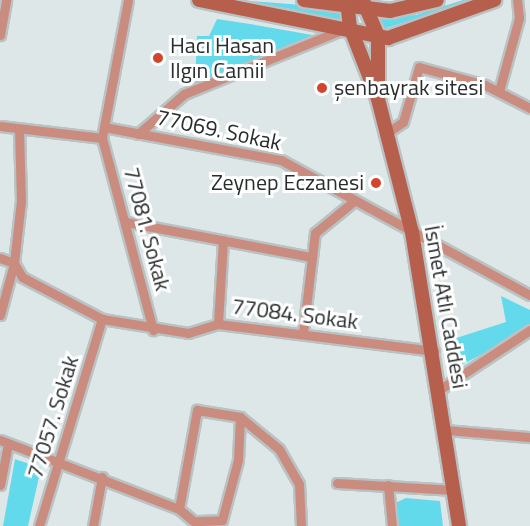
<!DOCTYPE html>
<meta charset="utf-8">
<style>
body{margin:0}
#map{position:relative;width:530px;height:526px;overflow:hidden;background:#dee7e8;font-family:"Titillium Web",sans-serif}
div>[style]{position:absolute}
.green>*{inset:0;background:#62daec}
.roads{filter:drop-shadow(2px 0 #bac2c3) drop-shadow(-2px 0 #bac2c3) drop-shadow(0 2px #bac2c3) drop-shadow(0 -2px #bac2c3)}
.minor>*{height:9px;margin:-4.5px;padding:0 4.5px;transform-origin:4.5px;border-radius:4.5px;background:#c98c7f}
.secondary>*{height:14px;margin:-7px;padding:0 7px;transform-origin:7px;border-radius:7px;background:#b65f4d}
.dots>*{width:16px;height:16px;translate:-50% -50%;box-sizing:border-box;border:3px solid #fff;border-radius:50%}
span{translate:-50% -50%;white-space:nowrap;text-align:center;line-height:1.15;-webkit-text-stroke:6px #fff;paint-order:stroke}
.poi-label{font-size:22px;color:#292d2d}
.left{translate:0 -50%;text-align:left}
.right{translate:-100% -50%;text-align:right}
.street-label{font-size:22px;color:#292d2d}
</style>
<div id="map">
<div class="green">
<div style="clip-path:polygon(237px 0,341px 8px,343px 22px,291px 9px)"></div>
<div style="clip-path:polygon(463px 0,476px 0,383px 29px,381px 17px,416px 15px)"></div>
<div style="clip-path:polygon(217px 19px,250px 24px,318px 36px,195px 85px,197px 36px,209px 36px)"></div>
<div style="clip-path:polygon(501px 296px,530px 310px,530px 329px,450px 371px,444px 342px,506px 322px)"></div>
<div style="clip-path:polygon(15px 459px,41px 468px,28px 526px,3px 526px)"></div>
<div style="clip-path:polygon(406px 498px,440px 501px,443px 526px,396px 526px,393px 504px)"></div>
</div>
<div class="roads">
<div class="minor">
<div style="left:128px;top:0;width:140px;rotate:100.7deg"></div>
<div style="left:102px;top:138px;width:199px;rotate:75.1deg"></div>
<div style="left:0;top:35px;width:36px;rotate:-80deg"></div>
<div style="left:499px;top:91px;width:76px;rotate:-74.7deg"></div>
<div style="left:519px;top:18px;width:18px;rotate:-96deg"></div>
<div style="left:0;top:126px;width:103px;rotate:6.7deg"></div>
<div style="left:104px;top:127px;width:180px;rotate:10.6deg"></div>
<div style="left:281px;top:160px;width:283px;rotate:28.5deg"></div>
<div style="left:388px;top:132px;width:18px;rotate:-34deg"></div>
<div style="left:403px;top:122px;width:57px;rotate:-73.8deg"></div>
<div style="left:419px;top:67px;width:68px;rotate:15.3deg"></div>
<div style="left:485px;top:85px;width:51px;rotate:27.1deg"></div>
<div style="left:138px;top:134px;width:61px;rotate:-41deg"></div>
<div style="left:184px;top:94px;width:165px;rotate:-22.1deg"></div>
<div style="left:337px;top:32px;width:5px;rotate:-68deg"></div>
<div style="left:126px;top:222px;width:189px;rotate:10.7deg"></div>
<div style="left:0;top:258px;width:15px;rotate:20deg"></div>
<div style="left:14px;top:263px;width:16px;rotate:60deg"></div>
<div style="left:22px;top:277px;width:90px;rotate:27.7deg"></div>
<div style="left:102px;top:319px;width:87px;rotate:9.2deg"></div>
<div style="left:188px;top:333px;width:31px;rotate:-17deg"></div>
<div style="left:218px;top:324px;width:218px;rotate:7.1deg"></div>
<div style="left:0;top:315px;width:54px;rotate:-74.9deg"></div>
<div style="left:14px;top:263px;width:62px;rotate:-83.6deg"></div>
<div style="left:21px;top:201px;width:72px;rotate:-91.6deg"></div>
<div style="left:218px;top:324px;width:84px;rotate:-86.6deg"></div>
<div style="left:303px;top:333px;width:101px;rotate:-83.2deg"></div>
<div style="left:315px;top:233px;width:50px;rotate:-39.4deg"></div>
<div style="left:439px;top:390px;width:109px;rotate:-33.4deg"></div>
<div style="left:446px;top:430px;width:84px;rotate:4.8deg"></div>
<div style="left:0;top:440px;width:192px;rotate:21.1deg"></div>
<div style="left:179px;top:509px;width:26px;rotate:40deg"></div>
<div style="left:337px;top:483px;width:117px;rotate:3.4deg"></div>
<div style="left:0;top:485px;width:42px;rotate:-79deg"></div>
<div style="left:388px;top:485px;width:41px;rotate:84.4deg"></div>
<div style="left:179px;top:509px;width:101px;rotate:-79.7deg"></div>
<div style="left:197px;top:410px;width:44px;rotate:9.2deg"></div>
<div style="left:240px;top:417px;width:50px;rotate:39.4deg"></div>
<div style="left:279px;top:449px;width:40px;rotate:60.3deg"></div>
<div style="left:299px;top:484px;width:42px;rotate:87.3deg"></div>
<div style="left:198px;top:521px;width:24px;rotate:-2deg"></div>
<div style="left:222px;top:520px;width:62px;rotate:-75.1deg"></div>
<div style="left:238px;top:460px;width:43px;rotate:-87.3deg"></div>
<div style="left:39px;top:526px;width:216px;rotate:-73.1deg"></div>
<div style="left:93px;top:526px;width:50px;rotate:-79.6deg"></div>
</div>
<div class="secondary">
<div style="left:199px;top:0;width:193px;rotate:11.4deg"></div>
<div style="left:388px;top:38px;width:113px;rotate:-19.7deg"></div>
<div style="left:304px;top:0;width:87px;rotate:7.3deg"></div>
<div style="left:390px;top:11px;width:48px;rotate:-13.2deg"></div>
<div style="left:347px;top:0;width:27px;rotate:84deg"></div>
<div style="left:350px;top:27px;width:77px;rotate:68.7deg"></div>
<div style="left:378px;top:99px;width:137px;rotate:75.7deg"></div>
<div style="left:412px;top:232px;width:298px;rotate:80.9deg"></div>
<div style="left:364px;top:3px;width:36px;rotate:67deg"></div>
<div style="left:378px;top:36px;width:49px;rotate:90deg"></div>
</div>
</div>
<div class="dots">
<div style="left:158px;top:58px;background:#d1452c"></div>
<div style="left:322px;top:88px;background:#d1452c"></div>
<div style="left:376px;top:183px;background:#d1452c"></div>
</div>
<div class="poi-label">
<span class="left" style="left:170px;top:58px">Hacı Hasan<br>Ilgın Camii</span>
<span class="left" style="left:334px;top:88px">şenbayrak sitesi</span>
<span class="right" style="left:364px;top:183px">Zeynep Eczanesi</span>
</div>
<div class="street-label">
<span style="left:219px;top:130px;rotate:12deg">77069. Sokak</span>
<span style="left:147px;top:229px;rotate:75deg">77081. Sokak</span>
<span style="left:446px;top:307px;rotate:80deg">İsmet Atlı Caddesi</span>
<span style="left:295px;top:314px;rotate:7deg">77084. Sokak</span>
<span style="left:53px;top:417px;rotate:-73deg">77057. Sokak</span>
</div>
</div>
